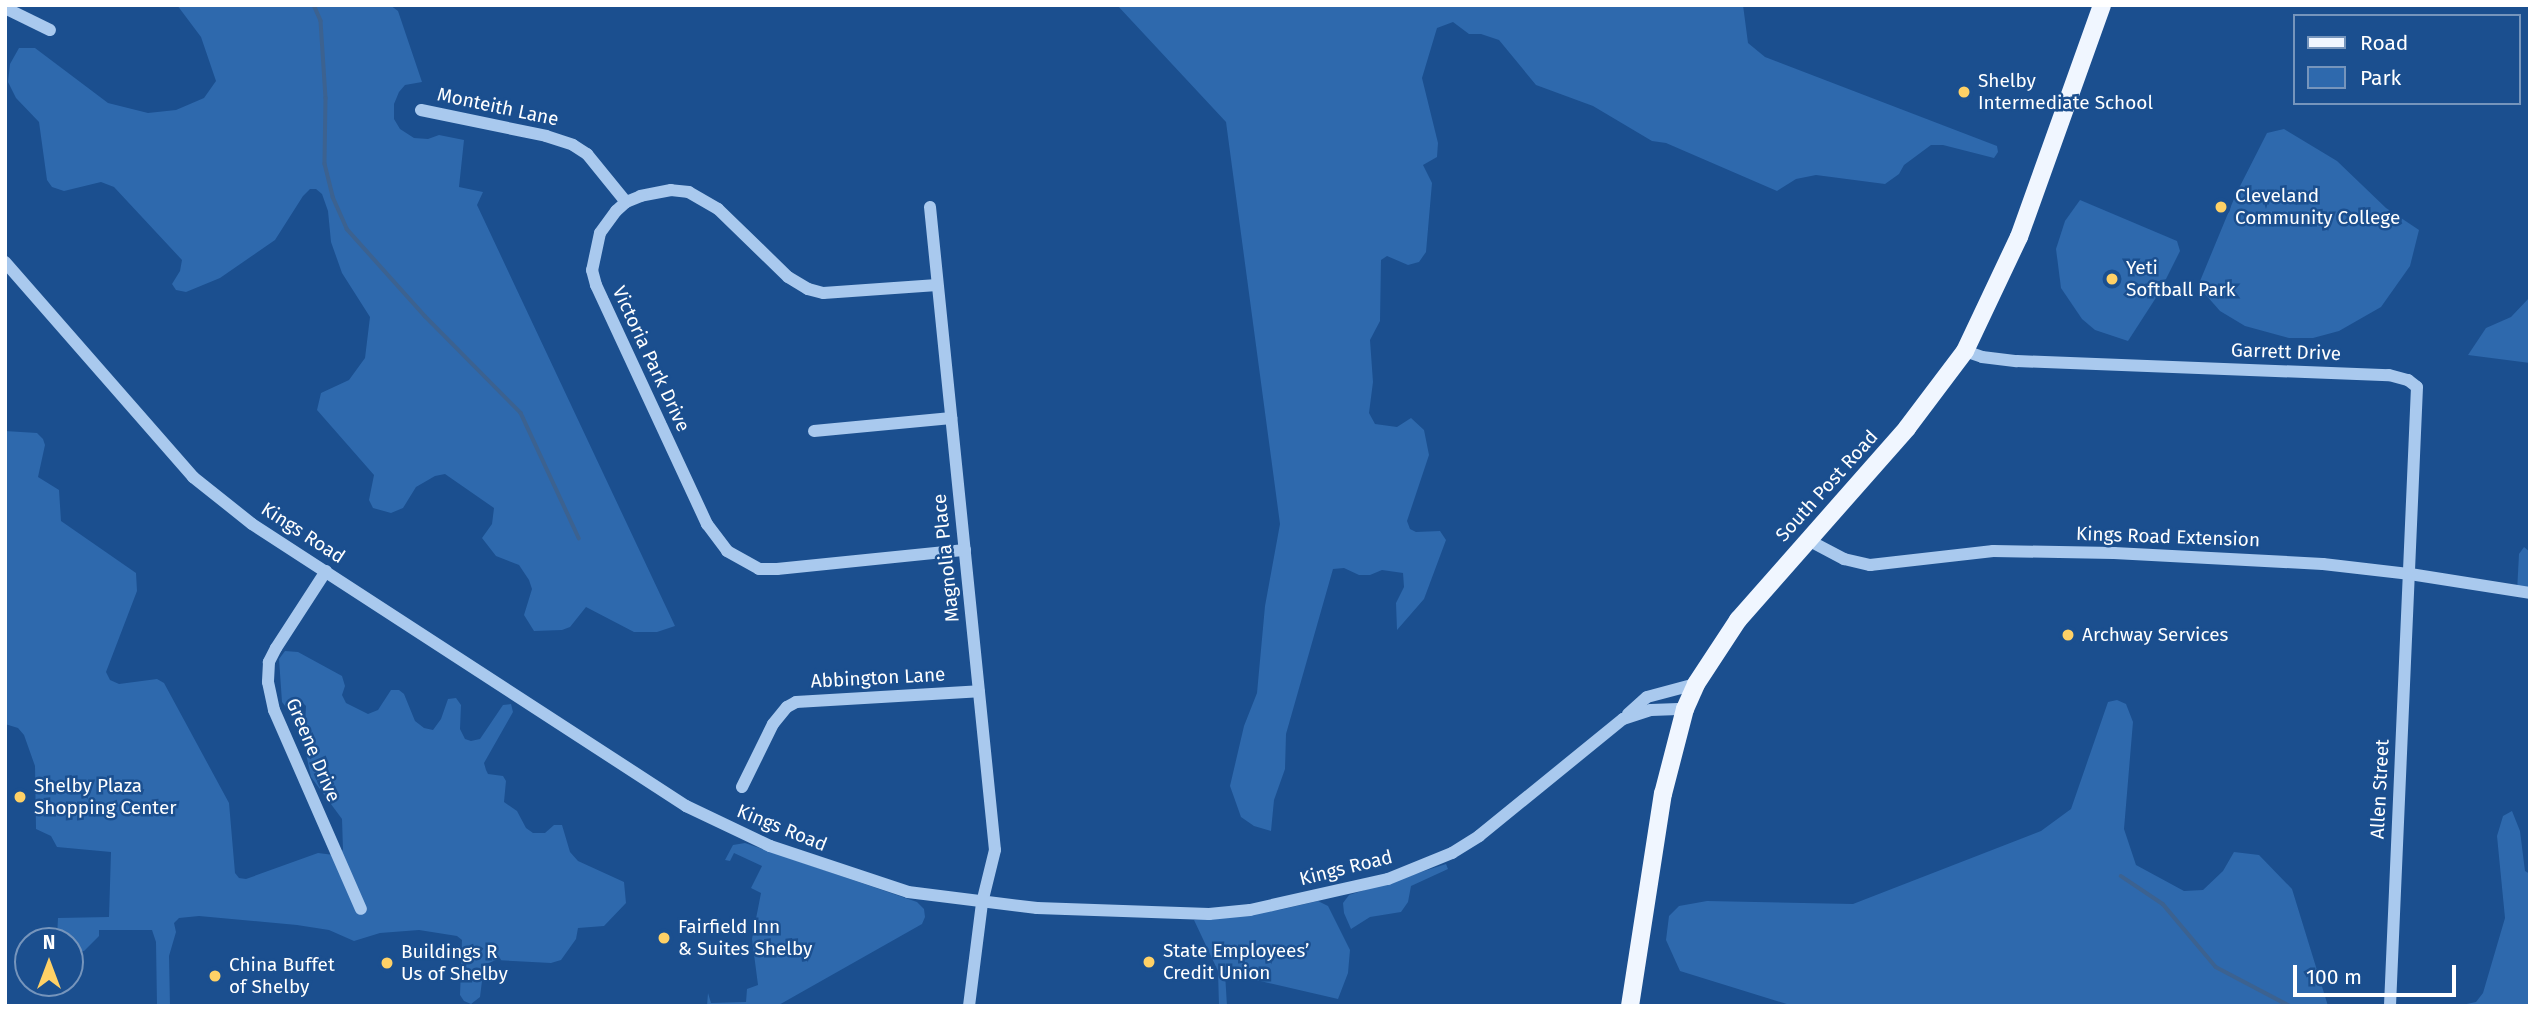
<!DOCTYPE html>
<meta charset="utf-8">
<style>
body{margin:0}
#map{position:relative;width:2535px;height:1011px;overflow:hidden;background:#1b4f8f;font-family:"Fira Sans",sans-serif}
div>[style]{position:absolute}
.green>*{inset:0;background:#2e69ad}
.stream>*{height:3.5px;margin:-1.75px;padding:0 1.75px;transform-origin:1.75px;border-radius:1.75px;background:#3c6290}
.minor>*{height:12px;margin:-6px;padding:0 6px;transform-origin:6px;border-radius:6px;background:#a9c9ee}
.major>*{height:18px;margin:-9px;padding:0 9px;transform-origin:9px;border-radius:9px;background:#f0f6ff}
.dots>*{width:19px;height:19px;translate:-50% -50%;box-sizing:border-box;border:4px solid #1b4f8f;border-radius:50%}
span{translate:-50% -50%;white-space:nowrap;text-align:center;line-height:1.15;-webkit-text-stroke:5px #1b4f8f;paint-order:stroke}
.poi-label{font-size:19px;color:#fff}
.left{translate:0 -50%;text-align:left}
.street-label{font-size:19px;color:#fff}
.frame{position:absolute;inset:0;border:7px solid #fff;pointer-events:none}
.legend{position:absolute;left:2293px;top:14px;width:228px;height:91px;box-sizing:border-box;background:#1b4f8f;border:2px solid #7695bc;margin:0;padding:9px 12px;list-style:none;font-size:21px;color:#fff}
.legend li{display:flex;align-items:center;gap:14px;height:35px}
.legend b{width:35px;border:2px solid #7695bc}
.north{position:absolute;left:14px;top:927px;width:70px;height:70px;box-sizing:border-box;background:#1b4f8f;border:2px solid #7695bc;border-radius:50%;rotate:0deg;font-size:19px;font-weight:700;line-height:28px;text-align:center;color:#fff}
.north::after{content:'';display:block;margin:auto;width:24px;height:32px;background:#ffd166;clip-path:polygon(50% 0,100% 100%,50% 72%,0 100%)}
.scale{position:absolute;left:2293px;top:965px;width:163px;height:32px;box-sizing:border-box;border:4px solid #fff;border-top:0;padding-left:9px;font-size:21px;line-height:24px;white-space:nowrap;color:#fff;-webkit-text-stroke:5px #1b4f8f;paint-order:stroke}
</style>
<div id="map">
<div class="green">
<div style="clip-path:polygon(177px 5px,390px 5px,398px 11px,422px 82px,405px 85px,399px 92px,394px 104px,394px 119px,400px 129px,414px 138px,428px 139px,439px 135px,464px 140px,459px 187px,483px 192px,477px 205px,675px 626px,657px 632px,634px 632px,586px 607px,570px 627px,562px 630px,534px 631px,524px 615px,532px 589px,529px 580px,519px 565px,496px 556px,482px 538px,492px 524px,494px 508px,445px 474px,435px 476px,416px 487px,403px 508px,391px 513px,373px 508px,369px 500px,374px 475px,317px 410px,321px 393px,349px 380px,365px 358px,370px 317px,342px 273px,331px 242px,328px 211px,322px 194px,316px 189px,310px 189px,303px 196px,275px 240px,220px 278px,186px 292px,176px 290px,172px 284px,180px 271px,182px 260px,114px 187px,101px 182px,64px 191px,52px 187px,47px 180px,39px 122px,16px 98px,8px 82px,10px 64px,19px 48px,35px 48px,108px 103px,148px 113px,176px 110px,204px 98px,216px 81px,201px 37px)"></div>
<div style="clip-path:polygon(1117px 5px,1743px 5px,1748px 43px,1765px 57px,1997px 146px,1998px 152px,1994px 158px,1943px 145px,1931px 145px,1904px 165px,1899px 174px,1885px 184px,1816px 175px,1796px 179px,1777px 191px,1666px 143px,1652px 141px,1593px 106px,1536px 85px,1499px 40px,1481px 34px,1469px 34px,1453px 22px,1437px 28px,1422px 78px,1438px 143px,1437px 157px,1423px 165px,1432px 183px,1426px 252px,1419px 262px,1408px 265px,1387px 256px,1381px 260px,1380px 321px,1370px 340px,1373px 382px,1369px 413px,1375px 424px,1397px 427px,1411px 418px,1424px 430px,1429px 455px,1407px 521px,1410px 529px,1416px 532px,1440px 531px,1446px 540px,1424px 599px,1397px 630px,1396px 603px,1404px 587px,1403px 573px,1382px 570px,1370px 575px,1359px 575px,1344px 568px,1333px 569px,1286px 734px,1285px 769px,1274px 800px,1271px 831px,1254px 826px,1241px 817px,1230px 786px,1244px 726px,1257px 693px,1265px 606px,1280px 524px,1226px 122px)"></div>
<div style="clip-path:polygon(2284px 129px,2337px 161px,2386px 208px,2419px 230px,2410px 266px,2381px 307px,2339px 331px,2313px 338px,2289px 338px,2245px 326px,2220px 311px,2198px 286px,2236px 194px,2267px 133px)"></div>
<div style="clip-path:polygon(2080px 200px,2177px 241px,2180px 251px,2159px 293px,2128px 341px,2095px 330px,2082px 319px,2061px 288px,2056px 249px,2065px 221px)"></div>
<div style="clip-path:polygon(2530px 297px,2530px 363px,2468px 355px,2486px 328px,2511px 317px)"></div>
<div style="clip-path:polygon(5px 431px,37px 433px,43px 439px,45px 445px,38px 477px,59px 490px,61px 521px,136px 573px,137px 591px,106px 672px,110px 680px,119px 684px,157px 679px,164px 683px,229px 803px,235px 873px,239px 878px,246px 879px,318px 853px,334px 855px,343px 850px,342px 819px,311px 777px,304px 744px,306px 706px,302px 702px,286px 707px,282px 702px,279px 659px,285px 651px,298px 652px,342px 676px,345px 686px,342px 695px,346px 703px,368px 714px,378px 710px,391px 690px,399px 690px,404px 694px,415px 721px,424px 728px,433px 730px,441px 719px,448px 699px,456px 698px,461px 705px,460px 729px,465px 739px,471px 741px,480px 739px,503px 705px,511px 704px,513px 712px,484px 763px,486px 770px,488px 774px,503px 776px,506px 781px,504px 802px,517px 811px,526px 828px,533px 833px,545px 833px,554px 825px,562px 825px,570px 852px,578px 861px,624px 882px,626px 903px,604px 926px,578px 928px,576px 939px,561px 960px,551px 963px,496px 960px,484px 965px,480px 997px,471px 1004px,464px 1001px,460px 995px,462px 940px,457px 936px,419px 930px,380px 933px,354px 941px,329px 930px,297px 925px,199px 916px,179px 918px,174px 923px,176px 932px,169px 956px,170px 1006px,157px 1006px,156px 942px,152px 930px,99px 930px,99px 936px,84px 951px,78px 952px,78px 968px,70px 964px,70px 941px,28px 941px,28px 961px,21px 960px,23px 941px,57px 937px,58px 918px,109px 917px,111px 852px,57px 847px,51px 836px,36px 829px,35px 766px,24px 735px,18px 728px,5px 724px)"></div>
<div style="clip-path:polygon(2524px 547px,2530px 552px,2530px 593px,2517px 592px,2519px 554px)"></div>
<div style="clip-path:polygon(2117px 700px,2126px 704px,2133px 722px,2124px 829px,2136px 865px,2184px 891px,2203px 890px,2223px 871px,2234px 852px,2259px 855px,2292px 889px,2328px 1006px,1793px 1006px,1680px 971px,1666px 940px,1669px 916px,1679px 906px,1707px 901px,1853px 904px,2041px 831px,2071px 809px,2108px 702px)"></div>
<div style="clip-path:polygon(2512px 811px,2520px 831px,2525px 871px,2530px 874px,2530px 1006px,2457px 1006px,2476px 1002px,2483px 993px,2505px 918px,2497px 836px,2503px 816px)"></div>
<div style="clip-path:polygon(745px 843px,917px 902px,924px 909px,925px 917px,922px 924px,777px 1006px,707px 1006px,708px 993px,711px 1003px,746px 1002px,747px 989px,758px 985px,752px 939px,761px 893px,751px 888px,762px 866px,734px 853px,730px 861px,725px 860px,733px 845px)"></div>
<div style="clip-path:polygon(1446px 864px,1448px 869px,1411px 886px,1408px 902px,1401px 912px,1370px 917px,1351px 929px,1344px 913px,1343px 903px,1349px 895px)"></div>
<div style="clip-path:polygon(1318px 901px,1328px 906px,1350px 950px,1348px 973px,1338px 999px,1225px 973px,1227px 1006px,1219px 1006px,1218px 971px,1194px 920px,1279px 910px)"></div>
</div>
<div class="stream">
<div style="left:314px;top:5px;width:17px;rotate:66deg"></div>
<div style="left:321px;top:21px;width:77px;rotate:86.3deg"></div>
<div style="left:326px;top:98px;width:66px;rotate:90.9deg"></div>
<div style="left:325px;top:164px;width:34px;rotate:76deg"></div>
<div style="left:333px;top:197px;width:35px;rotate:66deg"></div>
<div style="left:347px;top:229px;width:117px;rotate:48.1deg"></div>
<div style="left:425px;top:316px;width:136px;rotate:45.3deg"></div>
<div style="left:521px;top:413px;width:138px;rotate:65.1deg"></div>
<div style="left:2121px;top:876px;width:50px;rotate:33.7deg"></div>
<div style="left:2163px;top:904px;width:82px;rotate:49.9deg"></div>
<div style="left:2216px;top:967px;width:84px;rotate:27.8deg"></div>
</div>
<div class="minor">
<div style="left:5px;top:8px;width:50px;rotate:26.1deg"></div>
<div style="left:421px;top:110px;width:128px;rotate:11.7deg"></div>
<div style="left:546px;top:136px;width:28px;rotate:18deg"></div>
<div style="left:573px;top:145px;width:17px;rotate:33deg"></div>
<div style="left:587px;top:154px;width:62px;rotate:50.9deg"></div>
<div style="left:930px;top:207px;width:646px;rotate:84.23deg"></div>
<div style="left:995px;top:850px;width:55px;rotate:103.8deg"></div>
<div style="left:982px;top:903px;width:104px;rotate:97.2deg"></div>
<div style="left:5px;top:262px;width:286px;rotate:48.8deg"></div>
<div style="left:193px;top:477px;width:75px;rotate:38.5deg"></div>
<div style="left:252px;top:524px;width:518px;rotate:33.01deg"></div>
<div style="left:686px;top:806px;width:93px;rotate:25.5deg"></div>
<div style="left:770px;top:846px;width:145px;rotate:18.4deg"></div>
<div style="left:908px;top:892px;width:130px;rotate:7.1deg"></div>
<div style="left:1037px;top:908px;width:172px;rotate:2deg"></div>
<div style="left:1209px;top:914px;width:41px;rotate:-5.6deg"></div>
<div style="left:1250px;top:910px;width:141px;rotate:-12.7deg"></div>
<div style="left:1388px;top:879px;width:69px;rotate:-22.1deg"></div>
<div style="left:1452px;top:853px;width:32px;rotate:-32deg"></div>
<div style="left:1479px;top:836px;width:186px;rotate:-39.1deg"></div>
<div style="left:1623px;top:719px;width:29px;rotate:-18deg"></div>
<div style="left:1651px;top:710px;width:34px;rotate:-2deg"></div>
<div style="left:937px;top:285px;width:114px;rotate:176deg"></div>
<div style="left:823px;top:293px;width:16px;rotate:-165deg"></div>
<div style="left:808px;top:289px;width:23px;rotate:-149deg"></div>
<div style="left:788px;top:277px;width:98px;rotate:-135.8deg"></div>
<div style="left:718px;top:209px;width:34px;rotate:-150deg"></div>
<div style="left:689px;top:192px;width:18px;rotate:-174deg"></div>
<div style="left:671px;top:190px;width:31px;rotate:169deg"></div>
<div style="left:641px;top:196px;width:16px;rotate:158deg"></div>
<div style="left:626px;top:202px;width:13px;rotate:138deg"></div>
<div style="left:616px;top:211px;width:27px;rotate:126deg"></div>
<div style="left:600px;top:233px;width:38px;rotate:102deg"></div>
<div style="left:592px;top:270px;width:16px;rotate:75deg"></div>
<div style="left:596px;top:285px;width:264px;rotate:65.1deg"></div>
<div style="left:707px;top:524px;width:34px;rotate:53deg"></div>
<div style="left:727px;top:551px;width:37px;rotate:29deg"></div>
<div style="left:759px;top:569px;width:18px"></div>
<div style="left:777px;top:569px;width:189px;rotate:-5.8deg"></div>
<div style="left:1965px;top:351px;width:18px;rotate:19deg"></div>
<div style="left:1982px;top:357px;width:35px;rotate:7deg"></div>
<div style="left:2017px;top:361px;width:372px;rotate:2.2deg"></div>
<div style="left:2389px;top:375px;width:20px;rotate:15deg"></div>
<div style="left:2408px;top:380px;width:11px;rotate:38deg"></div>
<div style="left:2417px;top:387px;width:620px;rotate:92.5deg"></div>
<div style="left:814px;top:431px;width:138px;rotate:-5.4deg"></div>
<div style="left:1808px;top:540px;width:41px;rotate:27.8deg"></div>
<div style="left:1844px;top:559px;width:27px;rotate:13deg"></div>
<div style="left:1870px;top:565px;width:124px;rotate:-6.5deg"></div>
<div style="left:1993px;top:551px;width:121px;rotate:0.9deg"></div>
<div style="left:2114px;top:553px;width:209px;rotate:3deg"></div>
<div style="left:2323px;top:564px;width:88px;rotate:6.6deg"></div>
<div style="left:2410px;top:574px;width:121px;rotate:9deg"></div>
<div style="left:326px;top:571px;width:92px;rotate:123deg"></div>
<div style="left:276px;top:648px;width:16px;rotate:117deg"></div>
<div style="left:269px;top:662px;width:20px;rotate:93deg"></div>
<div style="left:268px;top:682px;width:29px;rotate:78deg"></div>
<div style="left:274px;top:710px;width:217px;rotate:66.4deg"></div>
<div style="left:1628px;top:714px;width:25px;rotate:-42deg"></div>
<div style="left:1647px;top:697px;width:51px;rotate:-14.9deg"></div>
<div style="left:742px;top:787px;width:70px;rotate:-63.8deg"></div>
<div style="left:773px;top:724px;width:22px;rotate:-51deg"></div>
<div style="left:787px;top:707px;width:10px;rotate:-29deg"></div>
<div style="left:796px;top:702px;width:183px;rotate:-3.4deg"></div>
</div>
<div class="major">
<div style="left:1630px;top:1006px;width:215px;rotate:-81.2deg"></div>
<div style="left:1663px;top:794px;width:88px;rotate:-75.5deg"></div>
<div style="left:1685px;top:709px;width:27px;rotate:-66deg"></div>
<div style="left:1696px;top:684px;width:77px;rotate:-56.7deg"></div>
<div style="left:1738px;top:620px;width:256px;rotate:-48.6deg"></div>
<div style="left:1907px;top:428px;width:96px;rotate:-53deg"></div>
<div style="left:1965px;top:351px;width:126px;rotate:-64.7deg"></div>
<div style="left:2019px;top:237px;width:246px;rotate:-70.3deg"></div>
</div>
<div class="dots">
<div style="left:1964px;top:92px;background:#ffd166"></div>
<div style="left:2221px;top:207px;background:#ffd166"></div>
<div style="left:2112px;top:279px;background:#ffd166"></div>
<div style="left:2068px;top:635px;background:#ffd166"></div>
<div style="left:20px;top:797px;background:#ffd166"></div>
<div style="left:664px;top:938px;background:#ffd166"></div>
<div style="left:1149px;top:962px;background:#ffd166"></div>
<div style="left:387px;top:963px;background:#ffd166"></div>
<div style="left:215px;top:976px;background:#ffd166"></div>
</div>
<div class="poi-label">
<span class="left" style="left:1978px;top:92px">Shelby<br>Intermediate School</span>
<span class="left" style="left:2235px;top:207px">Cleveland<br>Community College</span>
<span class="left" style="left:2126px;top:279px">Yeti<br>Softball Park</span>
<span class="left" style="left:2082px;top:635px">Archway Services</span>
<span class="left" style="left:34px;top:797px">Shelby Plaza<br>Shopping Center</span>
<span class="left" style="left:678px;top:938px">Fairfield Inn<br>&amp; Suites Shelby</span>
<span class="left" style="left:1163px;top:962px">State Employees’<br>Credit Union</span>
<span class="left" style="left:401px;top:963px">Buildings R<br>Us of Shelby</span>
<span class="left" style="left:229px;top:976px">China Buffet<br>of Shelby</span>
</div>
<div class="street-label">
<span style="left:498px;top:107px;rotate:12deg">Monteith Lane</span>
<span style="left:2286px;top:352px;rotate:2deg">Garrett Drive</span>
<span style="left:651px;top:359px;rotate:65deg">Victoria Park Drive</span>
<span style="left:1827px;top:486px;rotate:-48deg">South Post Road</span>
<span style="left:303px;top:533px;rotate:33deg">Kings Road</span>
<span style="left:2168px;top:537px;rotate:2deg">Kings Road Extension</span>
<span style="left:946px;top:558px;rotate:-96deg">Magnolia Place</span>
<span style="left:878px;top:678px;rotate:-3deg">Abbington Lane</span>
<span style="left:313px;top:750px;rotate:67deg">Greene Drive</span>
<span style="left:2380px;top:789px;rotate:-87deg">Allen Street</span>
<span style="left:782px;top:828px;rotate:22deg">Kings Road</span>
<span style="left:1346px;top:868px;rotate:-14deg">Kings Road</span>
</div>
<div class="frame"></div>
<ul class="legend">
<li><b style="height:9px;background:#f0f6ff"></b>Road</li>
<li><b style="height:19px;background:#2e69ad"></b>Park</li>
</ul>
<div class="north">N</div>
<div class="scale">100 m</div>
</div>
